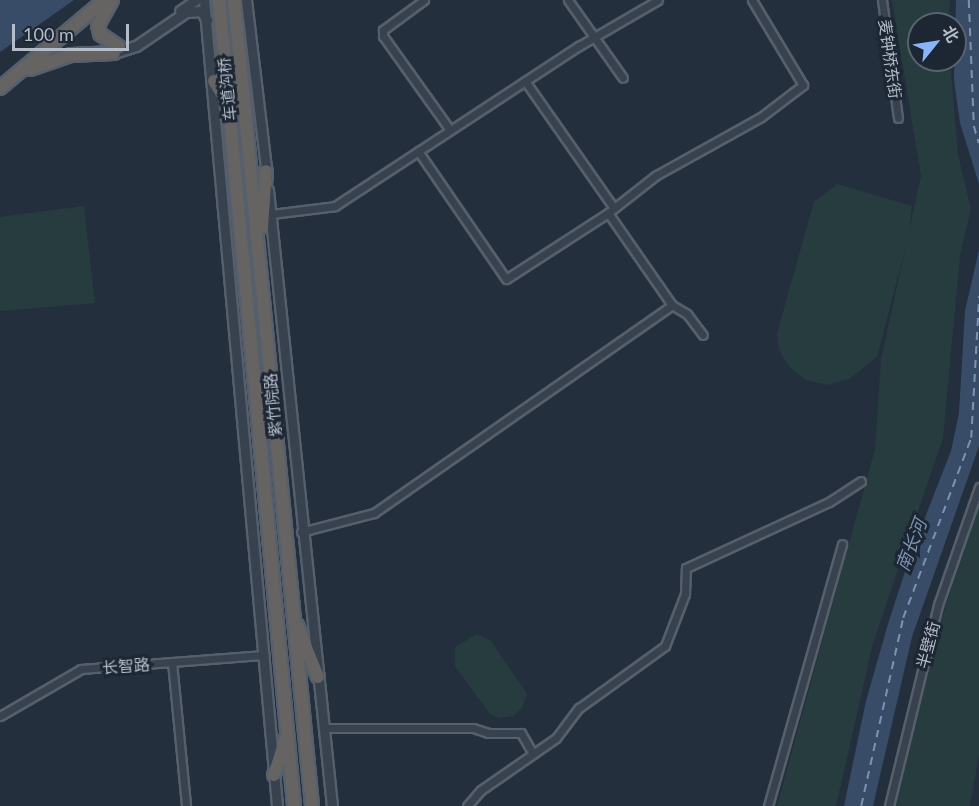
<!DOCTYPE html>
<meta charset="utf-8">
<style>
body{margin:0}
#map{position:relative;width:979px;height:806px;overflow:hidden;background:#242f3e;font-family:Lato,"Noto Sans SC",sans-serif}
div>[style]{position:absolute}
.green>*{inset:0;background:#263c3f}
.water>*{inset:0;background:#394c67}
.ferry>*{height:1.5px;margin-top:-0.75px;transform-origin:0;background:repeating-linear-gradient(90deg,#7c92b1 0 8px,transparent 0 14px)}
.roads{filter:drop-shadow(2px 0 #565f6c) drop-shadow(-2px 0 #565f6c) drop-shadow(0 2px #565f6c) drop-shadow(0 -2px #565f6c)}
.minor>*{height:7px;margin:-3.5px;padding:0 3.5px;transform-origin:3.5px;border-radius:3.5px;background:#38414e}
.tertiary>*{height:9px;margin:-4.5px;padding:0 4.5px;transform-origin:4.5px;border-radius:4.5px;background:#38414e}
.trunk>*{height:12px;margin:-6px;padding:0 6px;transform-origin:6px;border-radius:6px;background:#656462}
span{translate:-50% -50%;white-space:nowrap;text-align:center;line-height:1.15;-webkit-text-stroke:6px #1d2633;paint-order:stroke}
.street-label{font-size:16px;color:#b4bcc9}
.water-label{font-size:18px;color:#7c92b1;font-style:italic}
.north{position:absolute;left:907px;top:12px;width:60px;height:60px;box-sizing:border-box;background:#1d2633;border:2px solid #59626f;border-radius:50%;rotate:60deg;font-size:16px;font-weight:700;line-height:24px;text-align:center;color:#b4bcc9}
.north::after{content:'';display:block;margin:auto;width:21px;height:27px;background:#8ab4f8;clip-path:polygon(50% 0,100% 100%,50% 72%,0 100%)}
.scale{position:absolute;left:12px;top:24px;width:117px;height:27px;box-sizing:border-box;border:3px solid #b4bcc9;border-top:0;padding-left:8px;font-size:18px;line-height:21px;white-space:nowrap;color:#b4bcc9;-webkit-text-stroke:4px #1d2633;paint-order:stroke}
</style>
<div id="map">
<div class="green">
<div style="clip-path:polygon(892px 0,950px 0,949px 24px,919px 24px,919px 60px,950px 60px,958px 155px,971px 209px,960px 255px,943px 438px,873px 643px,836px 806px,777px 806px,875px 449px,881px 360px,921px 176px)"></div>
<div style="clip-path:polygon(837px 184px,912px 206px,909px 234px,877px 357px,849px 379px,827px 385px,806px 380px,790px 368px,779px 350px,777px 333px,814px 202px)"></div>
<div style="clip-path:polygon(84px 206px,95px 303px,0 311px,0 217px)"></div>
<div style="clip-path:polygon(979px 500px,979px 755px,970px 806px,896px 806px,932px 650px)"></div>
<div style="clip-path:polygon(477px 634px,491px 641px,527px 694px,522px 708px,513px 716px,499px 718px,490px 714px,455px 666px,455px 647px)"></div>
</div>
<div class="water">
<div style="clip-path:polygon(0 0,74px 0,0 52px)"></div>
<div style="clip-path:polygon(956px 0,979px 0,979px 184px,960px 123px,954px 80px)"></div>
<div style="clip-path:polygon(979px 250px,979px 446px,912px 637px,873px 806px,844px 806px,866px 701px,888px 624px,910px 556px,951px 451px,959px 413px,965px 311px)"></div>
</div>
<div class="ferry">
<div style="left:969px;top:0;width:126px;rotate:87.7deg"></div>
<div style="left:974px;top:126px;width:18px;rotate:74deg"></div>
<div style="left:861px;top:806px;width:193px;rotate:-77.4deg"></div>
<div style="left:903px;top:618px;width:192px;rotate:-69.3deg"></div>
<div style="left:971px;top:438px;width:142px;rotate:-86.8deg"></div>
</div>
<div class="roads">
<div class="minor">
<div style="left:424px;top:0;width:51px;rotate:143.8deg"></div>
<div style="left:383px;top:30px;width:6px;rotate:90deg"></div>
<div style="left:383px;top:36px;width:115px;rotate:54.5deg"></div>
<div style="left:568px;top:0;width:95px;rotate:54.8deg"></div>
<div style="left:882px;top:0;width:119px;rotate:82.3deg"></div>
<div style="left:525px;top:81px;width:155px;rotate:55deg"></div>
<div style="left:608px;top:213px;width:60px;rotate:-38.2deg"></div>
<div style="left:655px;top:176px;width:121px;rotate:-29.1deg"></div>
<div style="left:761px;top:117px;width:53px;rotate:-37.3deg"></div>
<div style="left:803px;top:85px;width:99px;rotate:-121deg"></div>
<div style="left:271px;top:214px;width:64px;rotate:-7.1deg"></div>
<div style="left:335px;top:206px;width:292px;rotate:-33.3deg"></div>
<div style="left:579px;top:46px;width:91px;rotate:-30.2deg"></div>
<div style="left:672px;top:305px;width:17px;rotate:31deg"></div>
<div style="left:687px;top:314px;width:26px;rotate:53deg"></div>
<div style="left:301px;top:532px;width:75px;rotate:-14.6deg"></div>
<div style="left:374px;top:513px;width:363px;rotate:-34.9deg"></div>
<div style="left:672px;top:305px;width:112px;rotate:-124.8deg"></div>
<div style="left:608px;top:213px;width:121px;rotate:147.1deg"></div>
<div style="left:506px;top:279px;width:155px;rotate:-124.5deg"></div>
<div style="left:172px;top:662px;width:145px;rotate:84.4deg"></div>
<div style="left:0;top:716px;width:94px;rotate:-30.1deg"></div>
<div style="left:81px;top:669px;width:184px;rotate:-4.4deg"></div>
<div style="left:324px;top:728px;width:149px"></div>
<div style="left:473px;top:728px;width:16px;rotate:18deg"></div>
<div style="left:488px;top:733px;width:33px"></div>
<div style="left:521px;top:733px;width:24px;rotate:60deg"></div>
<div style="left:467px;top:806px;width:21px;rotate:-49deg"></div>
<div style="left:481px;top:790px;width:91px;rotate:-34.7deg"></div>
<div style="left:556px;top:738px;width:38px;rotate:-53deg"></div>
<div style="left:579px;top:708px;width:106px;rotate:-35.8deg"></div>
<div style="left:665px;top:646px;width:56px;rotate:-69deg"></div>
<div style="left:685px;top:594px;width:26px;rotate:-88deg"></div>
<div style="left:686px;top:568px;width:157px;rotate:-24.8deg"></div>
<div style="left:829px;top:502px;width:38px;rotate:-33deg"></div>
<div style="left:768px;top:806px;width:272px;rotate:-74.2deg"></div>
<div style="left:889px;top:806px;width:207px;rotate:-76.3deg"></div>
<div style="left:938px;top:605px;width:125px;rotate:-70.8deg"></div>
</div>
<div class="tertiary">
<div style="left:204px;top:0;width:809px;rotate:84.82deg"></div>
<div style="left:246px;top:0;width:177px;rotate:83.2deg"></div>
<div style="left:180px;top:11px;width:19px;rotate:-35deg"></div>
<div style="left:114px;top:53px;width:23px;rotate:-18deg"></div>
<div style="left:136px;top:46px;width:60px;rotate:-34.2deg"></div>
<div style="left:186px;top:12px;width:15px;rotate:-4deg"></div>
<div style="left:201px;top:11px;width:11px;rotate:56deg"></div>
<div style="left:268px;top:190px;width:619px;rotate:84.07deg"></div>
</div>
<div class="trunk">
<div style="left:112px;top:0;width:29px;rotate:119deg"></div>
<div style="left:98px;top:25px;width:9px;rotate:77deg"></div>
<div style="left:100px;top:34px;width:23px;rotate:34deg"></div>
<div style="left:219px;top:0;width:809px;rotate:84.68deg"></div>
<div style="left:234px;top:0;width:810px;rotate:84.47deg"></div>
<div style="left:30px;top:69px;width:43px;rotate:-18.9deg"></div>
<div style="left:71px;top:55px;width:43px;rotate:-2.7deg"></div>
<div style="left:214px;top:81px;width:29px;rotate:59deg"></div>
<div style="left:0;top:88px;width:137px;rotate:-40deg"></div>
<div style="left:262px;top:227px;width:56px;rotate:-85.9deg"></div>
<div style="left:297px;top:625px;width:56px;rotate:68deg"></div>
<div style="left:274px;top:775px;width:39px;rotate:-72deg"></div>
</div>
</div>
<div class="street-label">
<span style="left:890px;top:59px;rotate:82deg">麦钟桥东街</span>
<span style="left:227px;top:89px;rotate:-96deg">车道沟桥</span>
<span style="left:273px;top:405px;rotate:-95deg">紫竹院路</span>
<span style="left:928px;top:645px;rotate:-75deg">半壁街</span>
<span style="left:126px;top:666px;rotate:-4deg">长智路</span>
</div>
<div class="water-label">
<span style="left:911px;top:545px;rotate:-69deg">南长河</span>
</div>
<div class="north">北</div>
<div class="scale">100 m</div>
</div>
